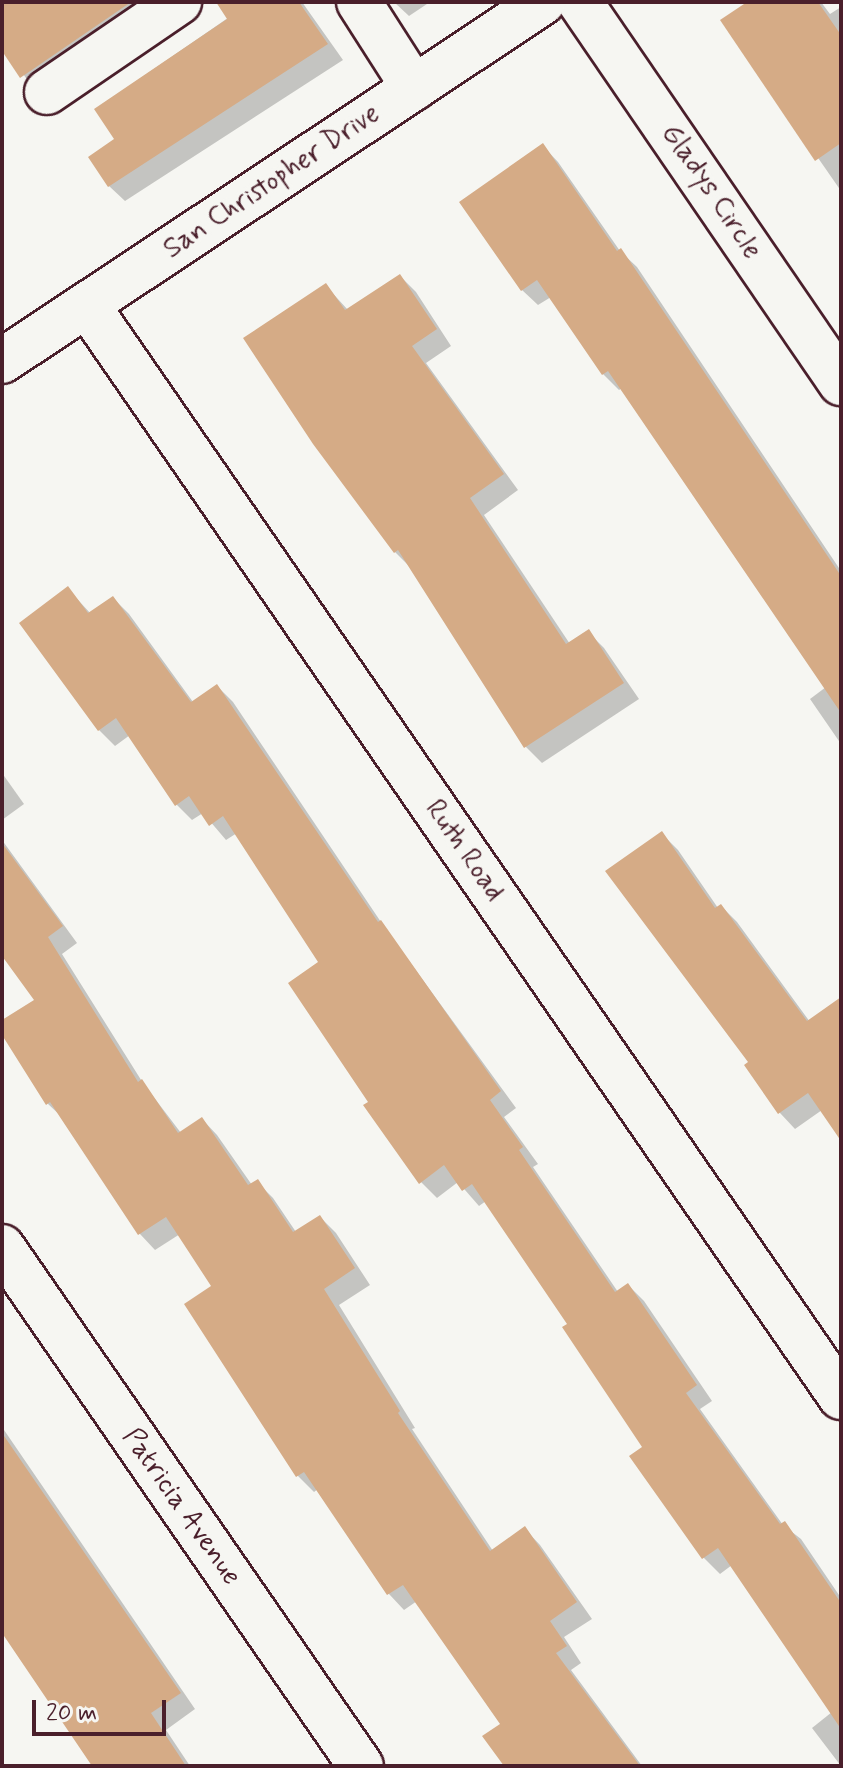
<!DOCTYPE html>
<style>
body{margin:0}
#map{position:relative;width:843px;height:1768px;overflow:hidden;background:#f6f6f2;font-family:Mynerve,sans-serif}
div>[style]{position:absolute}
.shadow>*{inset:0;background:#0003}
.building>*{inset:0;background:#d5ab86}
.roads{filter:drop-shadow(2px 0 #4a1f2b) drop-shadow(-2px 0 #4a1f2b) drop-shadow(0 2px #4a1f2b) drop-shadow(0 -2px #4a1f2b)}
.street>*{height:44px;margin:-22px;padding:0 22px;transform-origin:22px;border-radius:22px;background:#f6f6f2}
.secondary>*{height:44px;margin:-22px;padding:0 22px;transform-origin:22px;border-radius:22px;background:#f6f6f2}
span{translate:-50% -50%;white-space:nowrap;text-align:center;line-height:1.15;-webkit-text-stroke:8px #f6f6f2;paint-order:stroke}
.street-label{font-size:28px;color:#4a1f2b}
.frame{position:absolute;inset:0;border:4px solid #4a1f2b;pointer-events:none}
.scale{position:absolute;left:32px;top:1700px;width:134px;height:36px;box-sizing:border-box;border:4px solid #4a1f2b;border-top:0;padding-left:10px;font-size:24px;line-height:28px;white-space:nowrap;color:#4a1f2b;-webkit-text-stroke:6px #f6f6f2;paint-order:stroke}
</style>
<div id="map">
<div class="shadow">
<div style="clip-path:polygon(2px 2px,168px 2px,37px 92px,2px 47px)"></div>
<div style="clip-path:polygon(251px 2px,302px 2px,343px 60px,125px 201px,109px 186px,117px 140px,96px 109px)"></div>
<div style="clip-path:polygon(394px 2px,430px 2px,409px 16px)"></div>
<div style="clip-path:polygon(751px 2px,821px 2px,830px 14px,841px 7px,841px 191px,723px 21px)"></div>
<div style="clip-path:polygon(543px 146px,558px 162px,620px 251px,637px 267px,841px 571px,841px 744px,810px 699px,826px 687px,622px 388px,619px 390px,603px 374px,551px 297px,538px 305px,522px 290px)"></div>
<div style="clip-path:polygon(400px 276px,416px 292px,451px 346px,426px 363px,518px 490px,484px 515px,570px 644px,588px 632px,604px 648px,639px 699px,542px 763px,526px 747px,411px 568px,395px 552px,326px 286px,348px 310px)"></div>
<div style="clip-path:polygon(68px 589px,91px 614px,113px 598px,129px 614px,193px 702px,217px 686px,233px 702px,385px 928px,516px 1108px,504px 1117px,538px 1164px,533px 1167px,618px 1292px,628px 1285px,644px 1301px,712px 1401px,700px 1409px,783px 1525px,801px 1539px,841px 1598px,841px 1766px,812px 1728px,832px 1712px,732px 1565px,720px 1574px,704px 1558px,632px 1457px,644px 1448px,570px 1325px,486px 1201px,479px 1206px,458px 1182px,437px 1198px,421px 1182px,371px 1102px,321px 963px,237px 833px,226px 840px,203px 813px,192px 820px,176px 804px,130px 735px,115px 746px,99px 730px)"></div>
<div style="clip-path:polygon(2px 773px,24px 804px,2px 820px)"></div>
<div style="clip-path:polygon(662px 834px,678px 850px,718px 908px,721px 906px,737px 922px,810px 1022px,841px 1014px,841px 1137px,822px 1110px,795px 1129px,780px 1113px)"></div>
<div style="clip-path:polygon(2px 840px,77px 943px,62px 954px,143px 1083px,181px 1133px,202px 1119px,217px 1135px,252px 1185px,257px 1182px,273px 1198px,296px 1232px,320px 1217px,336px 1233px,370px 1285px,339px 1305px,415px 1428px,412px 1429px,493px 1551px,525px 1529px,540px 1545px,592px 1619px,564px 1637px,581px 1663px,571px 1670px,642px 1766px,506px 1766px,503px 1724px,417px 1601px,404px 1610px,389px 1594px,318px 1489px,314px 1492px,298px 1476px,214px 1287px,180px 1234px,155px 1250px,140px 1234px,64px 1119px,47px 1103px,2px 1031px,2px 1022px,37px 1000px,2px 953px)"></div>
<div style="clip-path:polygon(2px 1427px,195px 1709px,166px 1730px,190px 1766px,110px 1766px,2px 1630px)"></div>
</div>
<div class="building">
<div style="clip-path:polygon(2px 2px,131px 2px,20px 78px,2px 51px)"></div>
<div style="clip-path:polygon(216px 2px,299px 2px,328px 44px,108px 187px,88px 157px,114px 139px,94px 109px,227px 19px)"></div>
<div style="clip-path:polygon(747px 2px,818px 2px,841px 35px,841px 143px,815px 161px,720px 20px)"></div>
<div style="clip-path:polygon(543px 143px,617px 251px,621px 248px,841px 576px,841px 713px,608px 371px,602px 375px,537px 280px,521px 291px,459px 202px)"></div>
<div style="clip-path:polygon(400px 274px,437px 329px,412px 346px,504px 474px,470px 498px,566px 644px,589px 629px,624px 683px,524px 748px,398px 550px,394px 553px,313px 444px,243px 338px,326px 283px,345px 310px)"></div>
<div style="clip-path:polygon(68px 586px,88px 613px,113px 596px,191px 702px,217px 684px,378px 922px,381px 920px,501px 1091px,490px 1100px,523px 1147px,519px 1150px,615px 1292px,628px 1283px,697px 1385px,686px 1393px,780px 1524px,785px 1521px,841px 1603px,841px 1729px,718px 1548px,702px 1559px,629px 1456px,642px 1447px,562px 1327px,567px 1324px,472px 1184px,462px 1191px,444px 1165px,419px 1184px,363px 1105px,368px 1102px,288px 983px,318px 962px,223px 816px,209px 826px,189px 796px,175px 806px,116px 718px,98px 731px,19px 623px)"></div>
<div style="clip-path:polygon(662px 831px,715px 908px,721px 904px,807px 1021px,841px 997px,841px 1141px,808px 1093px,778px 1114px,744px 1065px,748px 1062px,605px 871px)"></div>
<div style="clip-path:polygon(2px 843px,63px 926px,48px 937px,138px 1082px,142px 1079px,178px 1133px,202px 1117px,248px 1185px,258px 1179px,293px 1232px,320px 1215px,355px 1268px,324px 1289px,400px 1411px,398px 1413px,490px 1551px,525px 1526px,577px 1602px,550px 1621px,567px 1646px,556px 1653px,640px 1766px,504px 1766px,482px 1736px,500px 1724px,403px 1585px,387px 1595px,304px 1472px,296px 1477px,184px 1304px,211px 1286px,166px 1217px,138px 1235px,50px 1102px,46px 1105px,2px 1035px,2px 1020px,34px 1000px,2px 956px)"></div>
<div style="clip-path:polygon(2px 1433px,181px 1693px,151px 1713px,186px 1766px,92px 1766px,2px 1633px)"></div>
</div>
<div class="roads">
<div class="street">
<div style="left:359px;top:2px;width:102px;rotate:57.4deg"></div>
<div style="left:580px;top:2px;width:462px;rotate:55.6deg"></div>
<div style="left:47px;top:92px;width:160px;rotate:-34.3deg"></div>
<div style="left:87px;top:305px;width:1327px;rotate:55.38deg"></div>
<div style="left:2px;top:1247px;width:631px;rotate:55.33deg"></div>
</div>
<div class="secondary">
<div style="left:2px;top:361px;width:649px;rotate:-33.57deg"></div>
</div>
</div>
<div class="street-label">
<span style="left:272px;top:182px;rotate:-34deg">San Christopher Drive</span>
<span style="left:711px;top:192px;rotate:56deg">Gladys Circle</span>
<span style="left:464px;top:851px;rotate:55deg">Ruth Road</span>
<span style="left:181px;top:1507px;rotate:55deg">Patricia Avenue</span>
</div>
<div class="frame"></div>
<div class="scale">20 m</div>
</div>
